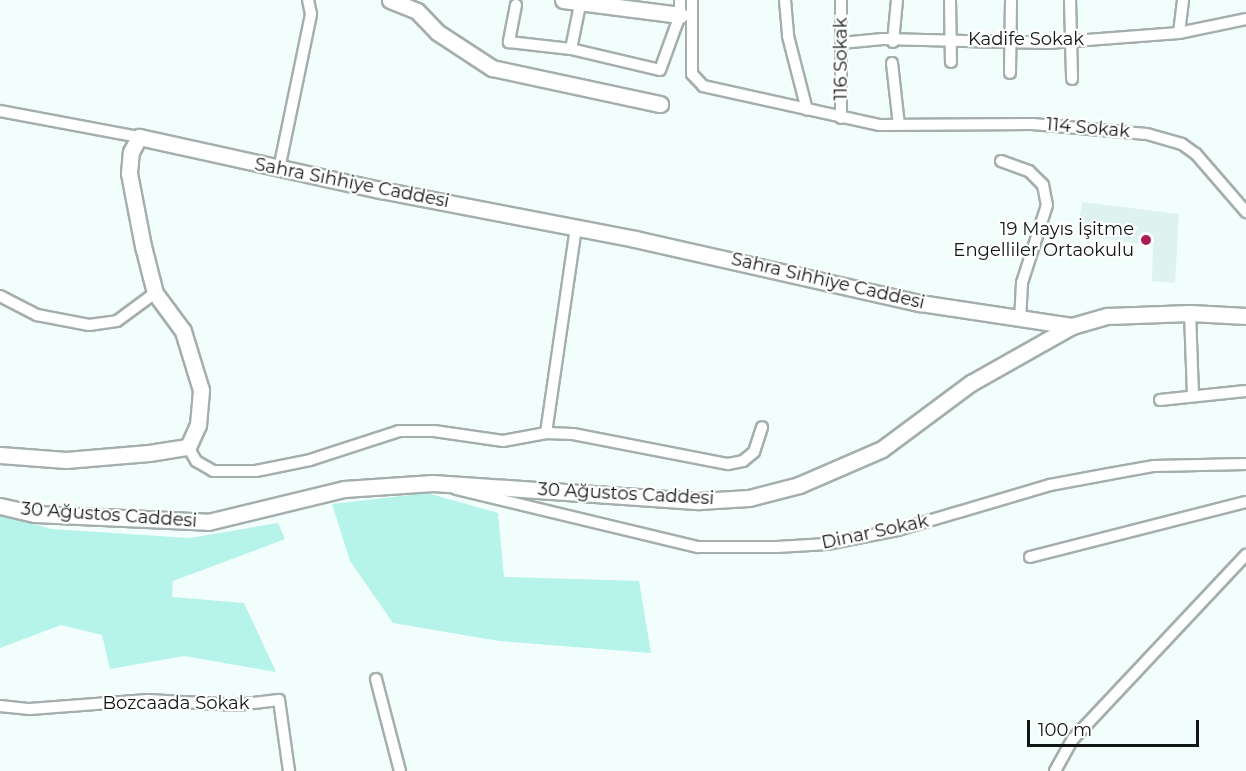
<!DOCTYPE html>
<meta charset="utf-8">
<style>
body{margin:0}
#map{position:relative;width:1246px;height:771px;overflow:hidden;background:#f2fefc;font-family:Montserrat,sans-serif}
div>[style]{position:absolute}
.built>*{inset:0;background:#def3f0}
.green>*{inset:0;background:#b6f3ea}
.roads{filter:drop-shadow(2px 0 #a4afad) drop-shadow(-2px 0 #a4afad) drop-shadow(0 2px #a4afad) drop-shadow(0 -2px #a4afad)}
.street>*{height:10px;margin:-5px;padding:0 5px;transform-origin:5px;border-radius:5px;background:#fff}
.secondary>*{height:15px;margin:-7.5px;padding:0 7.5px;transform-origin:7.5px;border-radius:7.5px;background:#fff}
.dots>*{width:16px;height:16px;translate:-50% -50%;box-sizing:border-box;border:3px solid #fff;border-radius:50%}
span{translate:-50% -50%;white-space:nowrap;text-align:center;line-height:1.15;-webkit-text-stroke:4.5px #fff;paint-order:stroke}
.street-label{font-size:18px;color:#111514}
.poi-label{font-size:18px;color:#111514}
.right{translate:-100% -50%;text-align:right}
.scale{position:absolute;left:1027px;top:720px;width:172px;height:27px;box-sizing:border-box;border:3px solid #111514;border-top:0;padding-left:8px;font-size:18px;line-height:21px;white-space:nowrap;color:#111514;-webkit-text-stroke:4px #fff;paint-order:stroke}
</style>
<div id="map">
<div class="built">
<div style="clip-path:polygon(1082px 202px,1179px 214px,1175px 283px,1152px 281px,1153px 246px,1077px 234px)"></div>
</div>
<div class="green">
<div style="clip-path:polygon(427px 493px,498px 513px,504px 577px,639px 581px,651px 653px,499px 641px,393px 623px,350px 561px,332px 504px)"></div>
<div style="clip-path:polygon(0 514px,51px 529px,190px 538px,278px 523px,285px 539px,173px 581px,172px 597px,244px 603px,276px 672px,184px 656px,110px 669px,102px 635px,61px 625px,0 648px)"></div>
</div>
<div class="roads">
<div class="street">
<div style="left:692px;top:0;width:74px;rotate:90deg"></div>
<div style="left:692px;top:74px;width:16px;rotate:47deg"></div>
<div style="left:703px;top:86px;width:180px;rotate:12.5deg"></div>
<div style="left:879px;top:125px;width:153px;rotate:-0.4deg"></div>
<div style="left:1032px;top:124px;width:115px;rotate:5deg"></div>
<div style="left:1147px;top:134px;width:36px;rotate:16deg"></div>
<div style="left:1182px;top:144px;width:17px;rotate:36deg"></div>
<div style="left:1196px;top:154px;width:77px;rotate:49.2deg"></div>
<div style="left:785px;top:0;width:36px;rotate:85deg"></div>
<div style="left:788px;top:36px;width:76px;rotate:75.6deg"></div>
<div style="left:950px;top:0;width:62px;rotate:89.1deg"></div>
<div style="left:1070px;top:0;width:79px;rotate:88.5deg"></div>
<div style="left:516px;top:5px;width:38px;rotate:101deg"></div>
<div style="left:509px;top:42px;width:62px;rotate:6.4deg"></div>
<div style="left:571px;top:49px;width:91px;rotate:13.3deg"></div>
<div style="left:660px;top:70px;width:59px;rotate:-70deg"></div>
<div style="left:680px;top:15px;width:15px;rotate:-90deg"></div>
<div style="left:1179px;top:33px;width:33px;rotate:-83deg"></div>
<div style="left:893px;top:42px;width:42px;rotate:-84.6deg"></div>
<div style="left:841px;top:43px;width:42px;rotate:-5.4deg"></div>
<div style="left:883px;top:39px;width:165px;rotate:1.4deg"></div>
<div style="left:1048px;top:43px;width:131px;rotate:-4.4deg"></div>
<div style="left:1179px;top:33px;width:68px;rotate:-11.8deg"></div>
<div style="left:571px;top:49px;width:50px;rotate:-78.5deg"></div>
<div style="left:892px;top:63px;width:62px;rotate:83.6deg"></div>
<div style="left:1010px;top:73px;width:73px;rotate:-89.2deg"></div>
<div style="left:0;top:111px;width:141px;rotate:10.6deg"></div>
<div style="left:841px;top:118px;width:118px;rotate:-90deg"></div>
<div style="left:1001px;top:161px;width:30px;rotate:20deg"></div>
<div style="left:1029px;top:171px;width:20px;rotate:45deg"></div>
<div style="left:1043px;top:185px;width:20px;rotate:79deg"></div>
<div style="left:1047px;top:205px;width:82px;rotate:107.8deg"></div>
<div style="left:1022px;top:283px;width:35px;rotate:93deg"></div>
<div style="left:279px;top:169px;width:158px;rotate:-78.3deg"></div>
<div style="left:311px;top:14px;width:14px;rotate:-102deg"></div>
<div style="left:0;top:296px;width:42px;rotate:27.2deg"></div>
<div style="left:37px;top:315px;width:53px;rotate:10.9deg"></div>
<div style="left:89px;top:325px;width:28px;rotate:-8deg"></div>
<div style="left:117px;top:321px;width:47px;rotate:-36.4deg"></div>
<div style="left:1190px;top:313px;width:82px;rotate:87.9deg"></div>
<div style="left:1160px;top:400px;width:86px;rotate:-6deg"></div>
<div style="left:546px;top:433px;width:27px;rotate:2deg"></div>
<div style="left:573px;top:434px;width:158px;rotate:11deg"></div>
<div style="left:728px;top:464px;width:15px;rotate:-11deg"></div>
<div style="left:743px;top:461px;width:14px;rotate:-39deg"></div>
<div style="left:754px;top:452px;width:26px;rotate:-72deg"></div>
<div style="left:188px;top:447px;width:16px;rotate:60deg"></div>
<div style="left:196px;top:461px;width:20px;rotate:30deg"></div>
<div style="left:213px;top:471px;width:43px"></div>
<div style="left:256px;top:471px;width:55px;rotate:-11.5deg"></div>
<div style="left:310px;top:460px;width:94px;rotate:-18deg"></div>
<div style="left:399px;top:431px;width:35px"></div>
<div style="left:434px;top:431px;width:70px;rotate:8.2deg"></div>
<div style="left:503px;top:441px;width:44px;rotate:-10.5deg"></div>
<div style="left:546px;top:433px;width:208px;rotate:-81.7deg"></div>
<div style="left:456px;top:489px;width:249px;rotate:13.5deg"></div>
<div style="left:698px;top:547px;width:79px"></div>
<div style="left:777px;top:547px;width:50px;rotate:-3.4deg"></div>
<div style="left:827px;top:544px;width:72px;rotate:-11.2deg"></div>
<div style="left:898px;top:530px;width:159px;rotate:-16.5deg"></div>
<div style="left:1050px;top:485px;width:60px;rotate:-10.6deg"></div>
<div style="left:1109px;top:474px;width:46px;rotate:-10.1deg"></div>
<div style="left:1154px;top:466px;width:92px;rotate:-1.2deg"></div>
<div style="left:1030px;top:557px;width:223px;rotate:-14.3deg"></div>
<div style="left:376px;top:679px;width:95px;rotate:75.4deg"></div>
<div style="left:0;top:706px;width:30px;rotate:6deg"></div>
<div style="left:30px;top:709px;width:118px;rotate:-4.4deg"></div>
<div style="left:148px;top:700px;width:89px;rotate:3.2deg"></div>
<div style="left:237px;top:705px;width:42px;rotate:-6.8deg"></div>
<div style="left:279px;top:700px;width:72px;rotate:82deg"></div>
<div style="left:1055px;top:771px;width:37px;rotate:-61deg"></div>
<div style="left:1073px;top:739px;width:253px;rotate:-46.8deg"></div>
</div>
<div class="secondary">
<div style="left:390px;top:0;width:29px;rotate:22deg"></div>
<div style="left:417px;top:11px;width:29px;rotate:46deg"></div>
<div style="left:437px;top:32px;width:66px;rotate:33.2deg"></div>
<div style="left:492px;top:68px;width:172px;rotate:12.1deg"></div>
<div style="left:563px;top:0;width:118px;rotate:7.3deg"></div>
<div style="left:0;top:455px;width:66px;rotate:4.3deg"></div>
<div style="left:66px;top:460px;width:83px;rotate:-4.8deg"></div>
<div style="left:149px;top:453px;width:39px;rotate:-9deg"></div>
<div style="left:188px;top:447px;width:24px;rotate:-66deg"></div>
<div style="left:198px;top:425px;width:35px;rotate:-85deg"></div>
<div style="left:201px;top:390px;width:62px;rotate:-107deg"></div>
<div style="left:183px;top:331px;width:47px;rotate:-126.4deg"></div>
<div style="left:155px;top:293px;width:49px;rotate:-104.3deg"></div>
<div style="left:143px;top:246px;width:74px;rotate:-100.9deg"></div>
<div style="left:129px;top:173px;width:21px;rotate:-85deg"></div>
<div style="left:131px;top:152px;width:17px;rotate:-62deg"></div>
<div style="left:139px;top:137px;width:248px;rotate:12.4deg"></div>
<div style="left:381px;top:190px;width:259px;rotate:10.9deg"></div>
<div style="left:635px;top:239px;width:292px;rotate:12.7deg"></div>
<div style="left:920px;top:303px;width:154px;rotate:8.6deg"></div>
<div style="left:0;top:506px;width:36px;rotate:13deg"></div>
<div style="left:35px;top:514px;width:173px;rotate:2.6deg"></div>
<div style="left:208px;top:522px;width:140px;rotate:-13.6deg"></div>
<div style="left:344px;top:489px;width:89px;rotate:-3.9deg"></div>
<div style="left:433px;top:483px;width:267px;rotate:3.9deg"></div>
<div style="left:699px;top:501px;width:50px;rotate:-3.4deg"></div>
<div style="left:749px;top:498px;width:52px;rotate:-14.6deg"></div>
<div style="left:799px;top:485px;width:90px;rotate:-23.4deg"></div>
<div style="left:882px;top:449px;width:111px;rotate:-36.6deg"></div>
<div style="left:971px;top:383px;width:116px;rotate:-29.4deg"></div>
<div style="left:1072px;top:326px;width:37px;rotate:-16deg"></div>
<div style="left:1108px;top:316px;width:82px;rotate:-2.1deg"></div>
<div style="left:1190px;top:313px;width:56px;rotate:3.1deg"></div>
</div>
</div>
<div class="dots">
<div style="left:1146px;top:240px;background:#ac1c55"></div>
</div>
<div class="street-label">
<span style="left:1026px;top:39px">Kadife Sokak</span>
<span style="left:841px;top:59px;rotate:-90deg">116 Sokak</span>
<span style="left:1088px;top:128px;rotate:5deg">114 Sokak</span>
<span style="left:352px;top:183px;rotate:11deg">Sahra Sıhhiye Caddesi</span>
<span style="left:828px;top:281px;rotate:13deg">Sahra Sıhhiye Caddesi</span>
<span style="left:626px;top:494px;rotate:3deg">30 Ağustos Caddesi</span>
<span style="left:109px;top:515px;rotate:4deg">30 Ağustos Caddesi</span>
<span style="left:875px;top:532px;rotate:-12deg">Dinar Sokak</span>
<span style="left:176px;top:703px">Bozcaada Sokak</span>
</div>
<div class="poi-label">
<span class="right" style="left:1134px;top:240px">19 Mayıs İşitme<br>Engelliler Ortaokulu</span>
</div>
<div class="scale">100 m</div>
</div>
